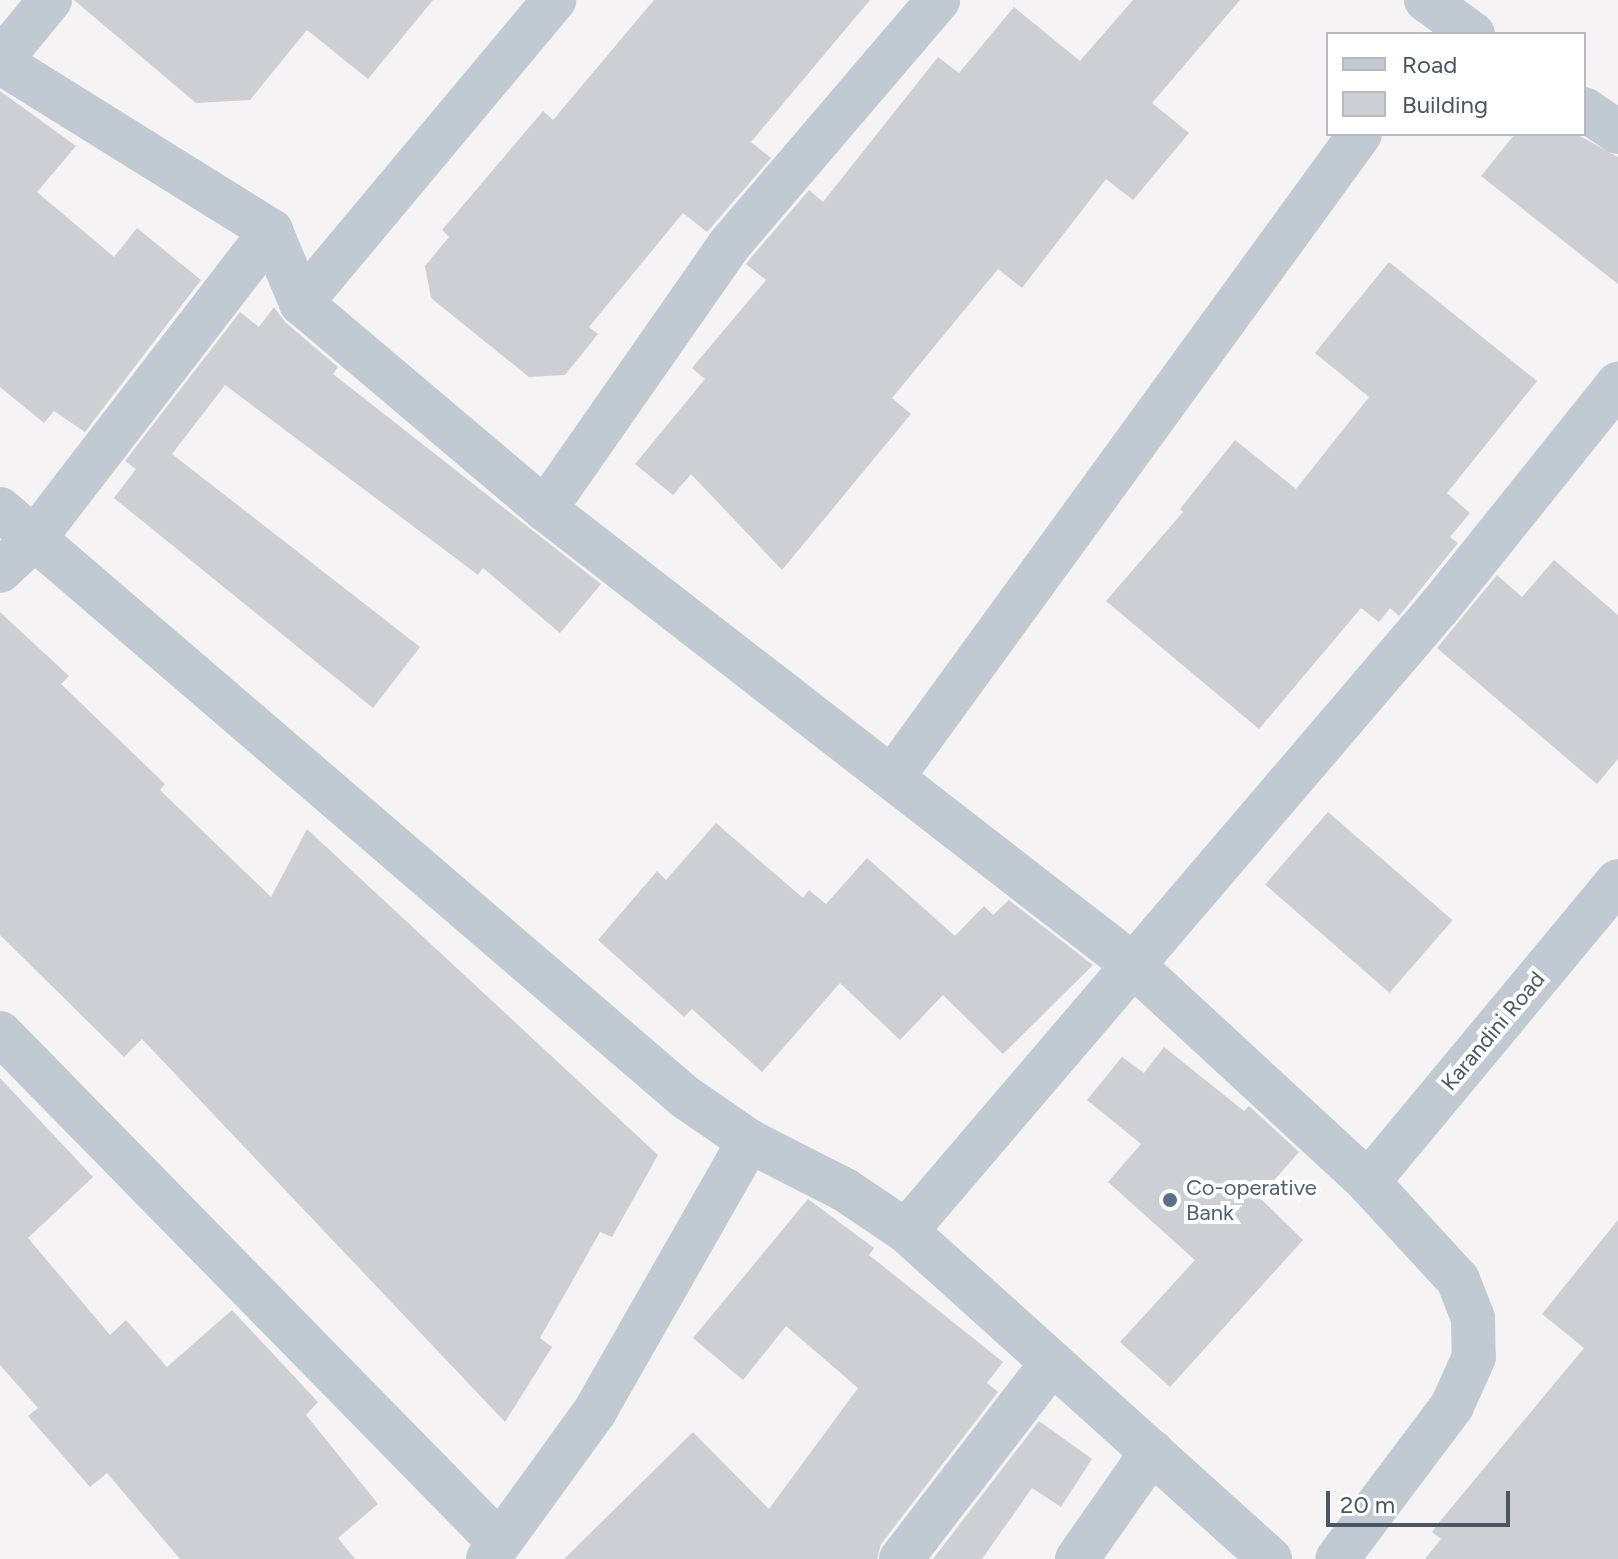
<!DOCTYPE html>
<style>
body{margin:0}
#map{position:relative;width:1618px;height:1559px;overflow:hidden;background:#f5f3f3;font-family:Figtree,sans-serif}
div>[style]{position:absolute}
.building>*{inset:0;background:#cdcfd5;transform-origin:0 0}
.minor>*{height:44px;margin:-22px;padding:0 22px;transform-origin:22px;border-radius:22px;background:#c1cad2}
.dots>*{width:22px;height:22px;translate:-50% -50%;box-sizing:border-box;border:4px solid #fff;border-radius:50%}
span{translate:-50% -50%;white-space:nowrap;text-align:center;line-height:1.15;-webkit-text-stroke:8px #fff;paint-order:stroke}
.street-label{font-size:22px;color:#4a5661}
.service-label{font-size:22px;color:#4e5e75}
.left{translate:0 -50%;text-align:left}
.legend{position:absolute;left:1326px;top:32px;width:260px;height:104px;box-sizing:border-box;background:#fff;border:2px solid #b7bbc0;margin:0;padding:10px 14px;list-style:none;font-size:24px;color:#4a5661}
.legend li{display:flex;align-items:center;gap:16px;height:40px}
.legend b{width:40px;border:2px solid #b7bbc0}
.scale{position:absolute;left:1326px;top:1491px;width:184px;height:36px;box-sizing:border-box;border:4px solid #4a5661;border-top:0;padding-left:10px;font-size:24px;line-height:28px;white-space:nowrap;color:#4a5661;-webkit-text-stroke:6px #fff;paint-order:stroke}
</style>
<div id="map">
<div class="building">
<div style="clip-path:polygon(74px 0,433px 0,368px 79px,307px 30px,250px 100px,196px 103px)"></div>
<div style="clip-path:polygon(654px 0,870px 0,751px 142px,771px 158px,707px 232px,683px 213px,589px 327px,598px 334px,565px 375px,529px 377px,431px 298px,425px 266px,449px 237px,442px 230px,543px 111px,553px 120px)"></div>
<div style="clip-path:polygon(1133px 0,1240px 0,1152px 103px,1189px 133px,1133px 200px,1106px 179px,1022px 288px,998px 269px,892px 398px,911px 414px,782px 570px,691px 474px,673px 495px,635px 464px,705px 379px,692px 368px,766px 280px,746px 264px,749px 260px,809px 190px,823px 202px,938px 57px,959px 73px,1014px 7px,1080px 61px)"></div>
<div style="clip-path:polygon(0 91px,76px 146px,37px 192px,114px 257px,137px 228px,201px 280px,85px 432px,54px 411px,44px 423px,0 387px)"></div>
<div style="clip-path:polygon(1515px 134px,1576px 134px,1618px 157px,1618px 284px,1481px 176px)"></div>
<div style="clip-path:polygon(1389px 262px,1537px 381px,1447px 493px,1470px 513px,1450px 537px,1458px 543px,1399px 616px,1390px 608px,1379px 622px,1361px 608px,1259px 729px,1106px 601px,1183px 512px,1180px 509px,1235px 440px,1296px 489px,1369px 397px,1315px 353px)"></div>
<div style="clip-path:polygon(274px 307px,285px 322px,338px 367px,333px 374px,601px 584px,560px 633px,483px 568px,478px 575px,225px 385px,172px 454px,420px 647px,373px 708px,114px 498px,136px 469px,125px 461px,240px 312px,259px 327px)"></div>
<div style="clip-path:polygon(1554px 560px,1618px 615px,1618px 759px,1597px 784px,1437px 648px,1497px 575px,1522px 597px)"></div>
<div style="clip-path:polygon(0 612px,69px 676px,61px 684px,165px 784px,160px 790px,271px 897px,307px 829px,658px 1155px,612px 1237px,600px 1232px,540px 1338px,552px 1347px,505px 1422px,142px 1039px,124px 1057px,0 935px)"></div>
<div style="left:1328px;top:812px;width:165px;height:96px;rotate:41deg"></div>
<div style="clip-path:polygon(716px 823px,803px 898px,809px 890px,826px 904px,867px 858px,955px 936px,984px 906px,993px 915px,1009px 900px,1093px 965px,1003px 1054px,943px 995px,900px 1040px,840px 983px,762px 1072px,692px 1009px,684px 1017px,598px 940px,657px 871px,666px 880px)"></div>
<div style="clip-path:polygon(1164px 1047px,1244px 1111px,1249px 1106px,1299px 1152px,1259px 1197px,1303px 1240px,1170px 1387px,1120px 1342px,1195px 1260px,1108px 1182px,1141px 1144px,1087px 1100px,1122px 1057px,1144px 1073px)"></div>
<div style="clip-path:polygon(0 1078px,93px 1177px,28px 1238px,110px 1335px,126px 1320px,167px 1367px,232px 1310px,318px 1402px,306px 1415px,378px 1504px,338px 1538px,355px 1559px,180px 1559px,107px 1473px,90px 1487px,28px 1416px,38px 1408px,0 1365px)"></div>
<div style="clip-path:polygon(808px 1199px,874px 1248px,869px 1255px,1003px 1362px,987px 1383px,998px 1392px,881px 1544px,877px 1559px,564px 1559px,693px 1432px,769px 1509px,858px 1388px,786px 1326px,743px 1380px,693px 1338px)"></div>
<div style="clip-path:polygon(1618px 1220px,1618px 1559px,1425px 1559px,1441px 1539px,1432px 1532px,1436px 1526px,1584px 1348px,1542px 1314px)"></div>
<div style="clip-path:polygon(1039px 1421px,1092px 1459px,1061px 1507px,1032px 1488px,982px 1559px,933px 1559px)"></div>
</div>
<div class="minor">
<div style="left:1426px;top:0;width:58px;rotate:35.9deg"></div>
<div style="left:0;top:61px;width:79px;rotate:-50.7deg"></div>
<div style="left:0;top:62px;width:319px;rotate:31.9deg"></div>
<div style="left:271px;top:231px;width:78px;rotate:67.4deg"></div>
<div style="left:301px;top:303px;width:319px;rotate:40.2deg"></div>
<div style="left:545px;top:509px;width:743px;rotate:37.78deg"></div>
<div style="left:1132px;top:964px;width:321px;rotate:42.7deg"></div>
<div style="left:1368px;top:1182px;width:133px;rotate:47.4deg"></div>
<div style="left:1458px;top:1280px;width:41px;rotate:68.5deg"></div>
<div style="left:1473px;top:1318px;width:39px;rotate:89deg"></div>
<div style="left:1474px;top:1357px;width:54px;rotate:114.2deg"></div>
<div style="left:1452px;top:1406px;width:191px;rotate:126.9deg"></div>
<div style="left:1584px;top:109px;width:41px;rotate:34.1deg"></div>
<div style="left:301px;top:303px;width:395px;rotate:-50.1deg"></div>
<div style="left:0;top:509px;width:903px;rotate:40.64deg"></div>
<div style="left:685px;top:1097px;width:78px;rotate:34.5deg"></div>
<div style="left:749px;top:1141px;width:108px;rotate:27deg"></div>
<div style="left:845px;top:1190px;width:73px;rotate:33.9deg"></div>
<div style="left:906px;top:1231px;width:490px;rotate:42deg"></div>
<div style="left:545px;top:509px;width:322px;rotate:-55.1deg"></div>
<div style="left:729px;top:245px;width:322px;rotate:-49.5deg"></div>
<div style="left:0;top:571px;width:47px;rotate:-43.3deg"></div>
<div style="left:34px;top:539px;width:389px;rotate:-52.4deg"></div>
<div style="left:894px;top:775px;width:792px;rotate:-53.98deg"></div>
<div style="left:0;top:1033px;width:711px;rotate:45.57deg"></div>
<div style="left:1368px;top:1182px;width:391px;rotate:-50.3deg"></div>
<div style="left:906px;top:1231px;width:822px;rotate:-49.49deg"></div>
<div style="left:1440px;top:606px;width:285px;rotate:-51.3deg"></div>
<div style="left:488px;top:1559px;width:183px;rotate:-54.1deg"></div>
<div style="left:595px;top:1411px;width:311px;rotate:-60.3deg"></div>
<div style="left:901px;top:1559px;width:247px;rotate:-52.4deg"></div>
<div style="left:1077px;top:1559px;width:131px;rotate:-55deg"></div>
</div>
<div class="dots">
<div style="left:1170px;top:1200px;background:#5c6f8a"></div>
</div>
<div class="street-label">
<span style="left:1493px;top:1031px;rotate:-50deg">Karandini Road</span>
</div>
<div class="service-label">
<span class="left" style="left:1186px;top:1200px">Co-operative<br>Bank</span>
</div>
<ul class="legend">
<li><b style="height:10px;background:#c1cad2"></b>Road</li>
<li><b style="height:22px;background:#cdcfd5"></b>Building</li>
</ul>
<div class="scale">20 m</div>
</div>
